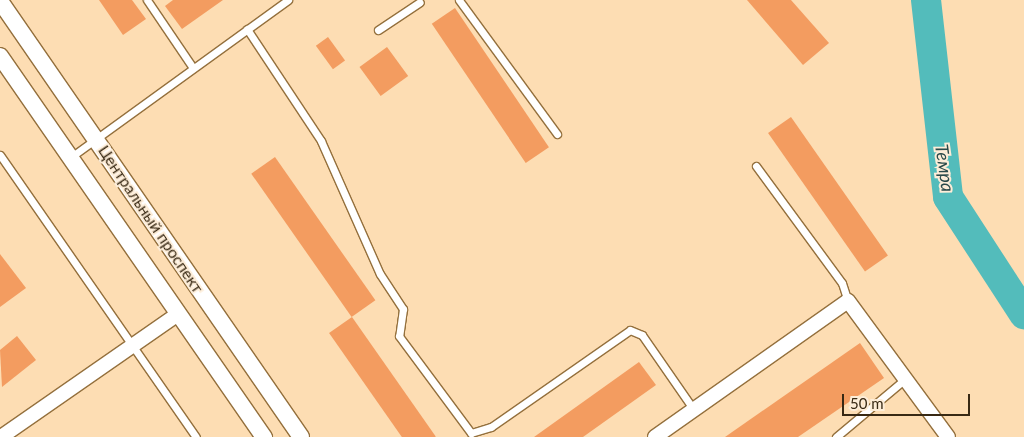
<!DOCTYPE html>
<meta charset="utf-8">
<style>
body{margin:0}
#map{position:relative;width:1024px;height:437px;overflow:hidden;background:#fdddb3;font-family:Lato,sans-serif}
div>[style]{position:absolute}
.river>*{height:30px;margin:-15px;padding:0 15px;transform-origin:15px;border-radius:15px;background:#53bcbb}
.building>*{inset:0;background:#f39c60;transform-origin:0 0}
.roads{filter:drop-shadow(1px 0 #94703d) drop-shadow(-1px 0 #94703d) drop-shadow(0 1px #94703d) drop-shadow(0 -1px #94703d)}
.service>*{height:7px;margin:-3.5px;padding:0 3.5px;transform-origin:3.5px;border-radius:3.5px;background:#fff}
.minor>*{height:14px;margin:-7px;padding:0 7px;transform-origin:7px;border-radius:7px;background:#fff}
.tertiary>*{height:16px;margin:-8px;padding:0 8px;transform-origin:8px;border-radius:8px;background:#fff}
span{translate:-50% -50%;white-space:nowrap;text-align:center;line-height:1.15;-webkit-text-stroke:4px #fdedd8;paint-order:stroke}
.street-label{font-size:16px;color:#382914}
.water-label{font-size:18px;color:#2a4a4a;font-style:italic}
.scale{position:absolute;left:842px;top:394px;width:128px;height:22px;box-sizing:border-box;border:2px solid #382914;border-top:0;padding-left:6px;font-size:15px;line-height:18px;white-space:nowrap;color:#382914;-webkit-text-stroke:4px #fdedd8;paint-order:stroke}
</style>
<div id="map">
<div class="river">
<div style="left:926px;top:0;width:198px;rotate:83.6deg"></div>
<div style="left:948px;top:197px;width:140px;rotate:57deg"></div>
</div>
<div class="building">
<div style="clip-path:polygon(99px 0,132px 0,146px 19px,123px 35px)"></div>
<div style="clip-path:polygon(173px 0,223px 0,182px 29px,165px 6px)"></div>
<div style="clip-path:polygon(747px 0,791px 0,829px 43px,803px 65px)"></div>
<div style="left:455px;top:8px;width:168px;height:28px;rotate:56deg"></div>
<div style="left:328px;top:37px;width:29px;height:15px;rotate:54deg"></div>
<div style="left:387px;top:47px;width:36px;height:34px;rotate:54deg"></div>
<div style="left:791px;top:117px;width:169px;height:28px;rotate:55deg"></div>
<div style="left:275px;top:157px;width:175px;height:29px;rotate:55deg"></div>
<div style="clip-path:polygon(0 254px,26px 288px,0 307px)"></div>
<div style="left:352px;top:317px;width:146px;height:28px;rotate:55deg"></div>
<div style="clip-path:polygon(17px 336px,36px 360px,2px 387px,0 350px)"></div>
<div style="clip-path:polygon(860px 343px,884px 378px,798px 437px,725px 437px)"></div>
<div style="clip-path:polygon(639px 362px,656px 385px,583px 437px,534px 437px)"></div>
</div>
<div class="roads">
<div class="service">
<div style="left:147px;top:0;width:82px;rotate:55.9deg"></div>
<div style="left:459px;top:0;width:166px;rotate:53.8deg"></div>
<div style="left:247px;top:29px;width:134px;rotate:56.5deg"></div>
<div style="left:321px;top:141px;width:145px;rotate:66.1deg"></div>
<div style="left:380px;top:274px;width:42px;rotate:56.7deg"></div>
<div style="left:403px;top:309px;width:27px;rotate:98deg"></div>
<div style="left:399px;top:336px;width:121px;rotate:53.4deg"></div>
<div style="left:471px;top:433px;width:21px;rotate:-17deg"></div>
<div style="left:491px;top:427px;width:169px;rotate:-34.9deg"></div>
<div style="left:630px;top:330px;width:13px;rotate:23deg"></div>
<div style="left:642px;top:335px;width:91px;rotate:55.3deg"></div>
<div style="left:378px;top:30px;width:50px;rotate:-33.7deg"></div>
<div style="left:0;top:155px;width:343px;rotate:55.2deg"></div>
<div style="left:71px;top:157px;width:268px;rotate:-35.9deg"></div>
<div style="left:756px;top:166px;width:145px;rotate:53.7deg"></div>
<div style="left:842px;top:283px;width:19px;rotate:72deg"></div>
<div style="left:836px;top:437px;width:90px;rotate:-40deg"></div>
</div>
<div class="minor">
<div style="left:1px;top:437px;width:216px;rotate:-34.8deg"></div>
<div style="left:655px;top:437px;width:236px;rotate:-35.2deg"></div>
<div style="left:848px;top:301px;width:169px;rotate:53.7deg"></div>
</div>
<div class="tertiary">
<div style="left:0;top:1px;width:530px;rotate:55.38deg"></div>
<div style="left:0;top:56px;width:464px;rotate:55.3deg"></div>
</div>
</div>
<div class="street-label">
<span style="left:151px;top:219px;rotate:56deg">Центральный проспект</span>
</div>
<div class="water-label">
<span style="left:945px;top:168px;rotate:82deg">Темра</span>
</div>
<div class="scale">50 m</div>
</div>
